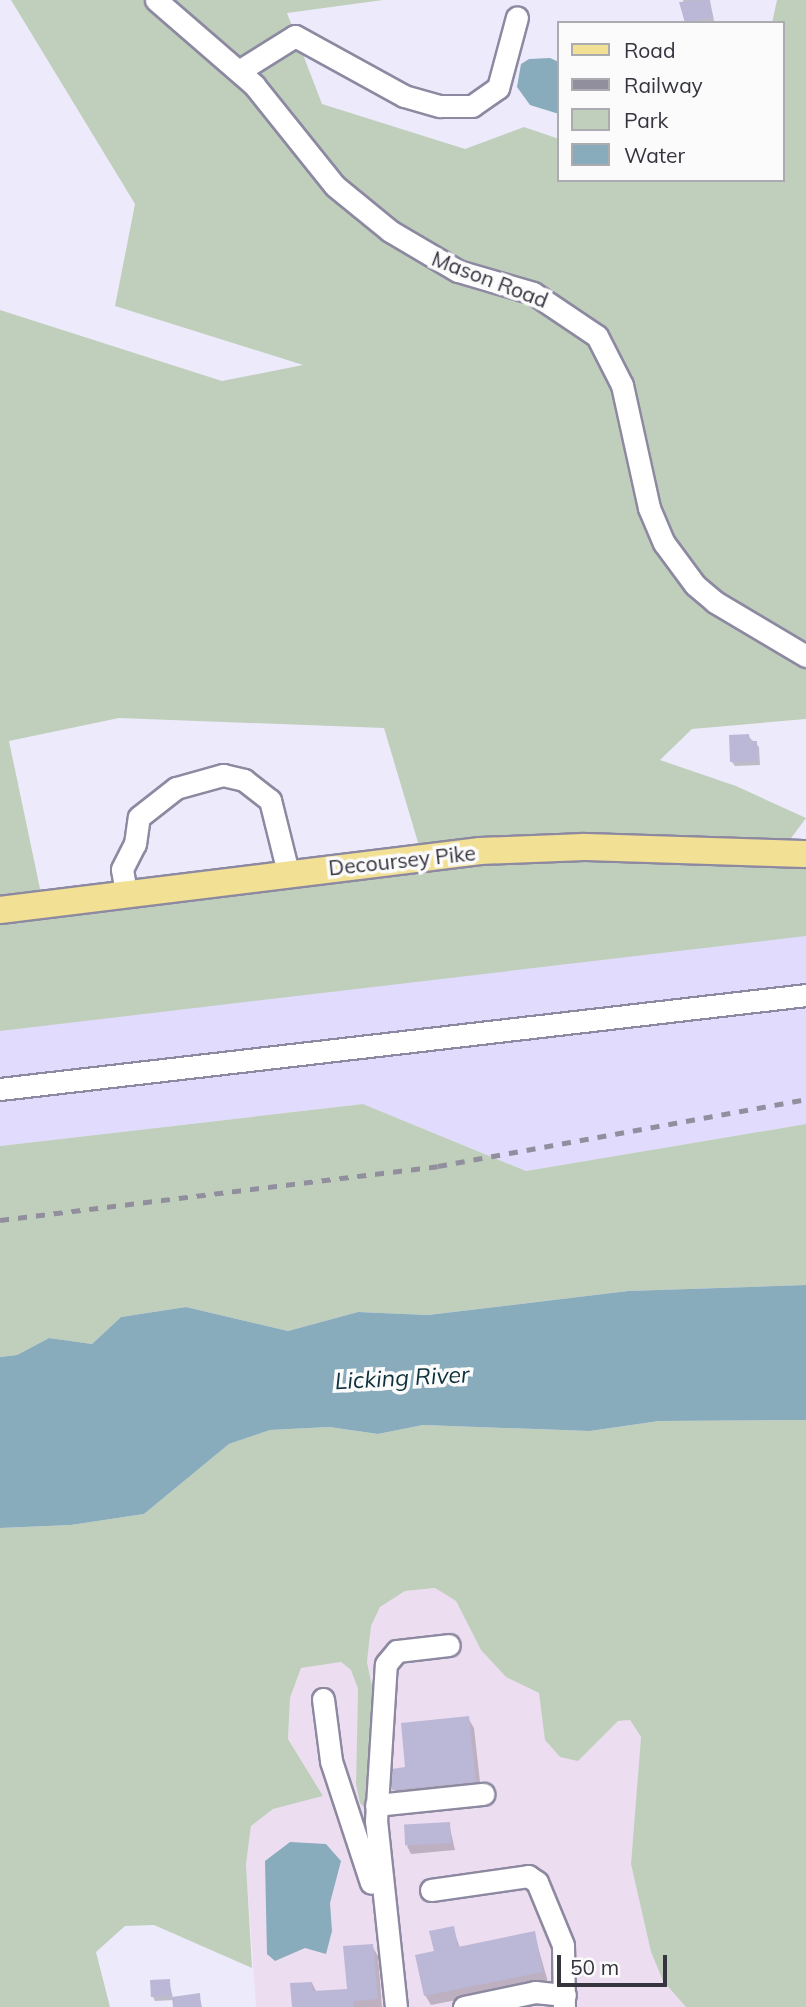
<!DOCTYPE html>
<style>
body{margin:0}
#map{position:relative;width:806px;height:2007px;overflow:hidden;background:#edebfb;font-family:Mulish,sans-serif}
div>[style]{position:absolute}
.built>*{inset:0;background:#e1dcfd}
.industrial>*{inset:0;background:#edddf0}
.green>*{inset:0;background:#c0cfbc}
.water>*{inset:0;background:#88acbb}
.shadow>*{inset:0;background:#0003}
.building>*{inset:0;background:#bbb7d7;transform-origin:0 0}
.roads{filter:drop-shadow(2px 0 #8c89a1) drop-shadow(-2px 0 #8c89a1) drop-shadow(0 2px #8c89a1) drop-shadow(0 -2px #8c89a1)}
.minor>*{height:21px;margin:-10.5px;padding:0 10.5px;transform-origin:10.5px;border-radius:10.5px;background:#fff}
.major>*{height:26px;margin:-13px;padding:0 13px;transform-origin:13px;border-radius:13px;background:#f2e095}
.rail>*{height:4.5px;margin-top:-2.25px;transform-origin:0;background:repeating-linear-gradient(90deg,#918f9d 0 9px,transparent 0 18px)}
span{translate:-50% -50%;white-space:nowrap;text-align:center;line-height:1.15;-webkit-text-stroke:7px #fbfbfb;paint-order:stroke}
.street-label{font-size:21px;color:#36343f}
.water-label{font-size:23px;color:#0d303c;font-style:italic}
.legend{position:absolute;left:557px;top:21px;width:228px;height:161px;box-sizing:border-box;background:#fbfbfb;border:2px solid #acabb0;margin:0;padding:9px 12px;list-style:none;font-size:21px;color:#36343f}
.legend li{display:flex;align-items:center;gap:14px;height:35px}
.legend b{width:35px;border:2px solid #acabb0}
.scale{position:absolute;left:557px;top:1955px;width:110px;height:32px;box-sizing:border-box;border:4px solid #36343f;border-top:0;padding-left:9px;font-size:21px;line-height:24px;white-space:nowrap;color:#36343f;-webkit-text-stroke:5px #fbfbfb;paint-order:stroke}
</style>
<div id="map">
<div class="built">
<div style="clip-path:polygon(806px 854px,806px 1124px,526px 1171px,363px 1104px,0 1146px,0 910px)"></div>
</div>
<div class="industrial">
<div style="clip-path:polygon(435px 1588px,456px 1601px,481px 1650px,506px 1677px,539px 1693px,543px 1714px,602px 1736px,618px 1721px,630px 1720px,641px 1737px,631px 1864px,651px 1952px,663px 1981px,686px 2007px,256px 2007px,246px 1864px,251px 1826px,273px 1809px,323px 1796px,288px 1739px,290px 1698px,301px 1668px,341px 1662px,351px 1670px,358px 1689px,356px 1784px,377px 1711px,367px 1662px,371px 1626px,380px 1607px,405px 1591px)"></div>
</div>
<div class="green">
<div style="clip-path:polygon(evenodd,11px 0,383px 0,287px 13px,322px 104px,465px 149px,524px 127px,559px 139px,559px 180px,783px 180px,783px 23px,772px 23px,777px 0,806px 0,806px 719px,692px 729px,660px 760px,736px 786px,806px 818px,780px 853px,806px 854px,806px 936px,0 1031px,0 310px,222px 381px,303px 365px,115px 306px,135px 204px,11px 0,119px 718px,384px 728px,422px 856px,43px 903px,9px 741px,119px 718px)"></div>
<div style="clip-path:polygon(363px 1104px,526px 1171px,806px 1124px,806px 1285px,628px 1291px,428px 1315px,358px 1312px,288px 1331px,186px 1307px,121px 1317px,92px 1344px,49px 1338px,17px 1355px,0 1357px,0 1146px)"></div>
<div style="clip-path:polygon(806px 1420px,806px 2007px,686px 2007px,663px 1981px,651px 1952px,631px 1864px,641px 1737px,630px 1720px,618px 1721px,578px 1761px,560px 1757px,545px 1740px,539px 1693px,506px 1677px,481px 1650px,456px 1601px,435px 1588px,405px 1591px,380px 1607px,371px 1626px,367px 1662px,377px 1711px,367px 1810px,360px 1803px,356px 1784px,358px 1689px,351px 1670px,341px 1662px,301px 1668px,290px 1698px,288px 1739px,323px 1796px,273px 1809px,251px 1826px,246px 1864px,252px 1968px,154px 1925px,125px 1926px,96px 1952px,110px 2007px,0 2007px,0 1528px,71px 1525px,144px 1514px,229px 1444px,270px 1430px,329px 1427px,378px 1434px,423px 1425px,590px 1431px,659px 1421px)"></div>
</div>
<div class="water">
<div style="clip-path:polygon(550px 58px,559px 62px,559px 114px,530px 105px,517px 87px,521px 64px,529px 59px)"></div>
<div style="clip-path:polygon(806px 1285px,806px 1420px,659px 1421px,590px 1431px,423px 1425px,378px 1434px,329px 1427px,270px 1430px,229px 1444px,144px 1514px,71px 1525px,0 1528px,0 1357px,17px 1355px,49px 1338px,92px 1344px,121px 1317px,186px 1307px,288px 1331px,358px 1312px,428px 1315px,628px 1291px)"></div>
<div style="clip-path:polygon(290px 1842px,326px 1844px,341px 1861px,330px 1903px,332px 1931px,326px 1954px,305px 1948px,275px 1961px,267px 1954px,265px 1861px)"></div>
</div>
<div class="shadow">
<div style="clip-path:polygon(683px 0,710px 0,714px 21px,687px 23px)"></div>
<div style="clip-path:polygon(748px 736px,759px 747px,760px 765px,735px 766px,732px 762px)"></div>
<div style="clip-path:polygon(468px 1718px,474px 1728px,481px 1791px,400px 1800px,394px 1790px,407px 1769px)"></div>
<div style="clip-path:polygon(449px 1824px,455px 1850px,411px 1854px,407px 1846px)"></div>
<div style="clip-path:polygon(453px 1928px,460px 1948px,534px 1933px,548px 1982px,431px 2005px,425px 1995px,436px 1952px)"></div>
<div style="clip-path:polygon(372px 1946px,378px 1956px,382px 2007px,294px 2007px,312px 1983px,317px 1993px,349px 1990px)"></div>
<div style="clip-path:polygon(169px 1981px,173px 1998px,199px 1995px,202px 2007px,175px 2007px,174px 2000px,155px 2001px,153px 1997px)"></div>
</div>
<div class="building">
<div style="clip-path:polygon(708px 0,713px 17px,685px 23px,679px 2px)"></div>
<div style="clip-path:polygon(749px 734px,750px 741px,757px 741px,758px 761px,730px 762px,729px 735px)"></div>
<div style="clip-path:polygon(469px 1716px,476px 1782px,392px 1790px,392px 1769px,405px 1767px,401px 1723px)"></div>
<div style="left:450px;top:1822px;width:21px;height:46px;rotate:87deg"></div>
<div style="clip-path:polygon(454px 1926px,458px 1947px,535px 1931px,543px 1972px,424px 1996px,415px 1955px,434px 1951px,429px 1931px)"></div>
<div style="clip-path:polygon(373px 1944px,378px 1999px,353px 2001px,354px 2007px,292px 2007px,290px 1983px,312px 1982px,313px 1991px,347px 1989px,343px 1946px)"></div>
<div style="left:170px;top:1979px;width:17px;height:20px;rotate:87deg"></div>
<div style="clip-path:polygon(200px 1993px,201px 2007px,173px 2007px,172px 1997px)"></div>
</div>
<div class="roads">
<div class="minor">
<div style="left:156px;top:0;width:130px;rotate:40.9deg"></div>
<div style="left:254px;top:85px;width:129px;rotate:51.3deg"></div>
<div style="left:335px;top:186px;width:71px;rotate:39.3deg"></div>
<div style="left:390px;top:231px;width:79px;rotate:30.5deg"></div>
<div style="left:458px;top:271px;width:78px;rotate:16.3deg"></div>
<div style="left:533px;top:293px;width:77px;rotate:33.9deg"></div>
<div style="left:597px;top:336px;width:55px;rotate:63deg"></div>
<div style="left:622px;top:385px;width:126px;rotate:77.6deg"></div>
<div style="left:649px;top:508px;width:38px;rotate:67deg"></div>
<div style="left:664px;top:543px;width:52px;rotate:53.6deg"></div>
<div style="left:695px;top:585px;width:26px;rotate:40deg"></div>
<div style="left:715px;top:602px;width:106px;rotate:30.7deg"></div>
<div style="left:239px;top:71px;width:66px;rotate:-32deg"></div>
<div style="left:295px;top:36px;width:124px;rotate:28.8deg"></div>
<div style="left:404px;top:96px;width:37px;rotate:16deg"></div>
<div style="left:440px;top:106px;width:32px"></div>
<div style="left:472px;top:106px;width:32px;rotate:-35deg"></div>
<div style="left:498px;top:88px;width:73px;rotate:-75deg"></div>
<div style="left:126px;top:892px;width:23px;rotate:-100deg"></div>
<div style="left:122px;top:869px;width:28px;rotate:-63deg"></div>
<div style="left:135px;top:844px;width:27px;rotate:-82deg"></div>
<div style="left:139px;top:817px;width:47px;rotate:-38.1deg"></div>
<div style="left:176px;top:788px;width:49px;rotate:-15.5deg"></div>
<div style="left:223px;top:775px;width:22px;rotate:13deg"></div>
<div style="left:244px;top:780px;width:33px;rotate:38deg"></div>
<div style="left:270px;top:800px;width:74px;rotate:76deg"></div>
<div style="left:0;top:1089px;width:811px;rotate:-6.65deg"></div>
<div style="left:323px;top:1699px;width:63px;rotate:82.6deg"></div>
<div style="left:331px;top:1761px;width:128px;rotate:71.8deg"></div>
<div style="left:376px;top:1805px;width:108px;rotate:-5.9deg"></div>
<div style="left:431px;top:1890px;width:98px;rotate:-8.2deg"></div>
<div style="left:528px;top:1876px;width:11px;rotate:34deg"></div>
<div style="left:537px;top:1882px;width:68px;rotate:67.6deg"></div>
<div style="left:563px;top:1945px;width:62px;rotate:89.1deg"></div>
<div style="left:396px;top:2007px;width:187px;rotate:-96.1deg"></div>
<div style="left:376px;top:1821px;width:157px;rotate:-86.4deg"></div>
<div style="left:386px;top:1664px;width:17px;rotate:-50deg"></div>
<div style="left:397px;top:1651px;width:52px;rotate:-6.6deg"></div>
<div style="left:464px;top:2007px;width:73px;rotate:-11.9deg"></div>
<div style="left:535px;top:1992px;width:30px;rotate:6deg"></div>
</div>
<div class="major">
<div style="left:0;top:910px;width:484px;rotate:-7deg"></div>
<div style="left:480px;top:851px;width:104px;rotate:-2.2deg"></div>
<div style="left:584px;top:847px;width:222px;rotate:1.8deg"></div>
</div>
</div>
<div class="rail">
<div style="left:0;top:1220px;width:441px;rotate:-7deg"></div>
<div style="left:438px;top:1166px;width:374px;rotate:-10.3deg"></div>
</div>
<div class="street-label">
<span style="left:490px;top:279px;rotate:21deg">Mason Road</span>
<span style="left:402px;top:860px;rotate:-6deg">Decoursey Pike</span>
</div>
<div class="water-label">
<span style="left:402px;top:1378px;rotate:-3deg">Licking River</span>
</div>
<ul class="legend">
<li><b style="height:9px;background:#f2e095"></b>Road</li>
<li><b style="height:9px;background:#918f9d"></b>Railway</li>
<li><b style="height:19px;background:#c0cfbc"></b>Park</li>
<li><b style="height:19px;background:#88acbb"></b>Water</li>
</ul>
<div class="scale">50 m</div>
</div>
